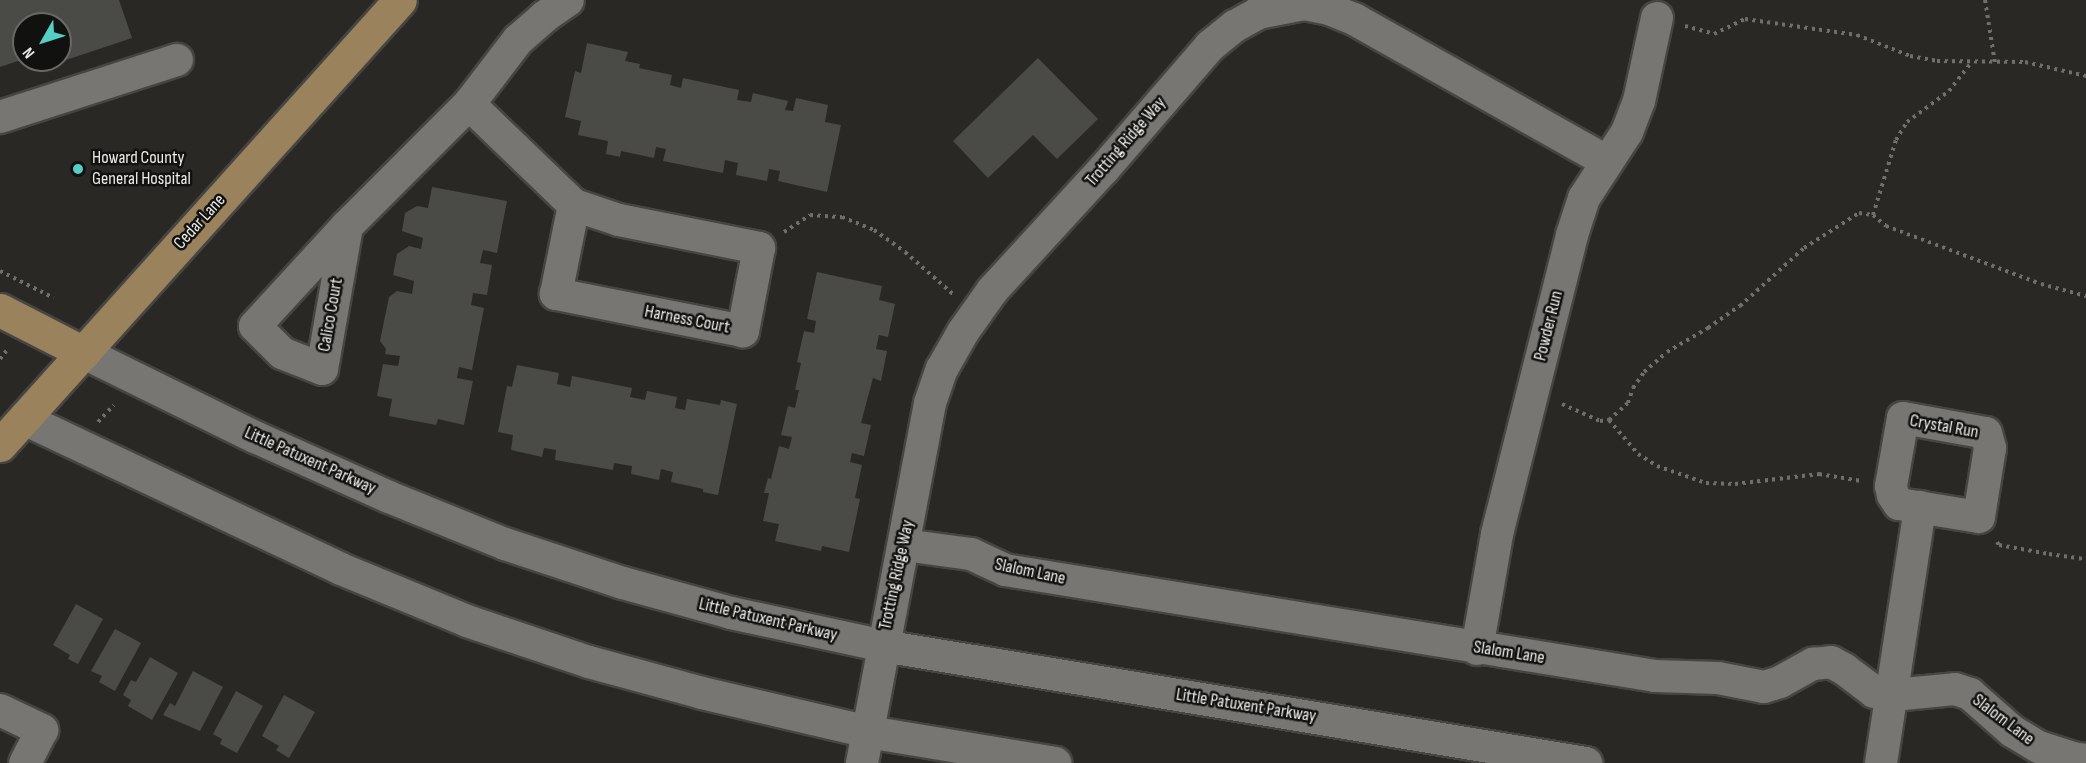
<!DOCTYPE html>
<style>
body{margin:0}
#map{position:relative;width:2086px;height:763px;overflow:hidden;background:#292825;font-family:"Sofia Sans Condensed",sans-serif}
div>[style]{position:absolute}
.building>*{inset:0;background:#4a4a47}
.path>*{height:4px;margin-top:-2px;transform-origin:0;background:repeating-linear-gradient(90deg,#706f6c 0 3px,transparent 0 7.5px)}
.roads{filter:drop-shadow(2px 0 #464542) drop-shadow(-2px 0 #464542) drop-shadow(0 2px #464542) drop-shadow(0 -2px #464542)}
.minor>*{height:32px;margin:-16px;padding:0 16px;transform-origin:16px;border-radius:16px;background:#777672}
.major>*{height:33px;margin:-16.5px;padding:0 16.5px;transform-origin:16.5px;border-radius:16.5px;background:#99825c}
.dots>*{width:16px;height:16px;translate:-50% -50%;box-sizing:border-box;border:3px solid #11110f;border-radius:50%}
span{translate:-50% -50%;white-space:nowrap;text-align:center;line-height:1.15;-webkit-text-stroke:5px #11110f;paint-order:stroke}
.street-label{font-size:18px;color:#ebebe8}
.poi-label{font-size:18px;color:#ebebe8}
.left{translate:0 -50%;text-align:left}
.north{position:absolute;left:12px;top:12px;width:60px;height:60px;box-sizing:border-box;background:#11110f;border:2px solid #686866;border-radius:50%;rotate:231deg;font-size:16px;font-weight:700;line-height:24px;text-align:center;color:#ebebe8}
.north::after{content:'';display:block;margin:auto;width:21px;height:27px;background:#55cec5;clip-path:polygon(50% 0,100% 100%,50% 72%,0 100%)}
</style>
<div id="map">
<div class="building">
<div style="clip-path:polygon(0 0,119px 0,132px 38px,48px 66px,46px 60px,60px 60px,60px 24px,24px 24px,24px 59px,0 67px)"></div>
<div style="clip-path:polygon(587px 43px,628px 52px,625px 61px,640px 64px,639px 68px,672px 75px,670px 85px,681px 88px,683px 78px,739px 90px,737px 100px,751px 102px,753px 93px,788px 101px,785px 110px,793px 111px,796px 98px,828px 105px,825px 122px,841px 125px,827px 192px,778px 181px,780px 171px,769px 169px,767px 181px,736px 175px,738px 163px,725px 160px,723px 173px,663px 161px,666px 149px,656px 147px,654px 158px,621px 151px,620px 157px,606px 154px,608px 141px,578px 135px,581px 121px,565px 117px,575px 71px,581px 73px)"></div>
<div style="clip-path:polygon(1038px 58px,1098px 119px,1057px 159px,1033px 135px,988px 178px,953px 141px)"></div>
<div style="clip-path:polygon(432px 187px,507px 201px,497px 253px,483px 250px,480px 263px,492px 265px,487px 295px,473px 293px,471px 305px,484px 308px,472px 370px,459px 367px,457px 378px,473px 381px,464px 425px,438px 419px,436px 425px,389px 416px,392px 399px,377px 396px,383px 364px,398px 366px,400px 356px,385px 354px,386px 349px,380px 341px,389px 297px,397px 291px,412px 294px,414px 281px,393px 275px,397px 254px,409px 246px,421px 249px,423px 238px,402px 231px,405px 213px,417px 206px,428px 208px)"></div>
<div style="clip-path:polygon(817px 272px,882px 286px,879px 300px,895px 304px,888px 337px,879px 335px,876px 349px,887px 351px,881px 381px,873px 378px,861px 423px,871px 425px,864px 456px,852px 453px,850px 462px,862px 465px,855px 498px,860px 499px,849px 552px,822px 546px,821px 551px,775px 541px,779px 524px,763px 521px,769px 493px,764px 493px,768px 478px,771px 479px,779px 446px,789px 449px,792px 437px,781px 435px,788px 406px,795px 408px,799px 390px,795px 390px,801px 363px,797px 362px,804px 331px,814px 333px,816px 321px,807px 319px)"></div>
<div style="clip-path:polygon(517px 365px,559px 373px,557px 384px,570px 387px,572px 376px,632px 388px,630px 397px,645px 400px,647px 391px,677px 397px,675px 408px,685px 410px,687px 399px,720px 405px,721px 400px,737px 404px,718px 495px,703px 492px,703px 489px,671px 482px,673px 472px,661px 469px,659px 480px,631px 474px,632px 466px,614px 463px,613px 470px,555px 460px,556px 450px,544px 448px,542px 457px,511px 450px,513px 435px,498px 432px,507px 386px,512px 387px)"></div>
<div style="clip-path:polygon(76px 604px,103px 619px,78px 664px,68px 659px,70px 655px,53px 645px)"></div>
<div style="clip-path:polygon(115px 629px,141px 643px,115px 691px,99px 682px,102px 676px,91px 671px)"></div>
<div style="clip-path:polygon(150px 657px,178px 673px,152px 720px,128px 706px,131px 700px,123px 695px,131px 680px,136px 682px)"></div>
<div style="clip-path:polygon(193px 671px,223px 687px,200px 731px,163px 715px,170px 703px,175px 706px)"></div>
<div style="clip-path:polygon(236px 691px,263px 706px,237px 753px,220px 744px,222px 739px,213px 734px)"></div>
<div style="clip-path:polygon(284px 695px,315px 712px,289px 758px,276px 750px,279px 746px,262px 736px)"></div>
</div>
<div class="path">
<div style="left:1985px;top:0;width:64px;rotate:81deg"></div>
<div style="left:1685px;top:26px;width:30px;rotate:15deg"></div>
<div style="left:1714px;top:34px;width:34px;rotate:-26deg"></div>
<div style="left:1745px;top:19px;width:113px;rotate:8.1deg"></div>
<div style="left:1857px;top:35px;width:57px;rotate:21.6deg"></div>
<div style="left:1910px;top:56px;width:27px;rotate:10deg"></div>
<div style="left:1937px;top:61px;width:88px;rotate:0.7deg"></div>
<div style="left:2025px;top:62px;width:63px;rotate:12.9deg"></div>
<div style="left:1873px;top:215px;width:78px;rotate:-73deg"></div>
<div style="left:1896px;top:140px;width:21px;rotate:-59deg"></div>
<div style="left:1907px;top:122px;width:52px;rotate:-36.4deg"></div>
<div style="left:1949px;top:91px;width:36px;rotate:-52deg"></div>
<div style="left:784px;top:232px;width:31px;rotate:-33deg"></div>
<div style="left:810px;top:215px;width:32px;rotate:4deg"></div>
<div style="left:842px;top:217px;width:35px;rotate:22deg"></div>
<div style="left:874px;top:230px;width:38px;rotate:35deg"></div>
<div style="left:905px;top:252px;width:64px;rotate:41.2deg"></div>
<div style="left:0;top:271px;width:60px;rotate:26.6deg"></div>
<div style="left:0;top:359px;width:11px;rotate:-52deg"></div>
<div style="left:1562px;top:404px;width:42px;rotate:24.1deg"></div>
<div style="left:1600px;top:421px;width:9px;rotate:-6deg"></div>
<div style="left:1609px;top:420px;width:25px;rotate:-42deg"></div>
<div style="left:1628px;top:403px;width:16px;rotate:-72deg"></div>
<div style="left:1633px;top:388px;width:19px;rotate:-55deg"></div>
<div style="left:1644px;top:372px;width:30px;rotate:-41deg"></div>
<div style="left:1667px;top:352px;width:48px;rotate:-30.3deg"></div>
<div style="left:1708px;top:328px;width:39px;rotate:-35deg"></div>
<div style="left:1740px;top:306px;width:86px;rotate:-42.2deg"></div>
<div style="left:1804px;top:248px;width:65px;rotate:-32.5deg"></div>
<div style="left:1859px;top:213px;width:14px;rotate:8deg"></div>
<div style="left:1873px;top:215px;width:17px;rotate:40deg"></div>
<div style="left:1886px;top:226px;width:165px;rotate:20.5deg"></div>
<div style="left:2041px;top:284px;width:47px;rotate:14.9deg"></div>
<div style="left:1609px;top:420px;width:45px;rotate:49.5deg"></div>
<div style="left:1638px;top:454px;width:22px;rotate:32deg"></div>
<div style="left:1657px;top:466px;width:52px;rotate:19.1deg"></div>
<div style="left:1706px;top:483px;width:29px;rotate:2deg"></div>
<div style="left:1735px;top:484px;width:85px;rotate:-6.8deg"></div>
<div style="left:1819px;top:474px;width:43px;rotate:9.5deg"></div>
<div style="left:98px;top:422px;width:23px;rotate:-47deg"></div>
<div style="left:1997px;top:542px;width:4px;rotate:56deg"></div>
<div style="left:1999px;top:545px;width:51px;rotate:10.2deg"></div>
<div style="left:2049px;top:554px;width:37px;rotate:8deg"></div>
</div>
<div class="roads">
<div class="minor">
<div style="left:469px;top:104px;width:146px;rotate:43.9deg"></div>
<div style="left:574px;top:205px;width:47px;rotate:18.4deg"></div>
<div style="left:619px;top:220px;width:143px;rotate:11.3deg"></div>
<div style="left:759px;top:248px;width:85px;rotate:100.9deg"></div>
<div style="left:743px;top:331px;width:191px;rotate:-168.8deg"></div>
<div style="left:556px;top:294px;width:91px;rotate:-78.6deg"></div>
<div style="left:0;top:117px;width:186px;rotate:-17.9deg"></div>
<div style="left:347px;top:226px;width:145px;rotate:99.9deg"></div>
<div style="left:322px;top:369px;width:43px;rotate:-158.2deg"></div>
<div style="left:282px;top:353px;width:38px;rotate:-135deg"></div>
<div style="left:255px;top:326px;width:136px;rotate:-47.4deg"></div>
<div style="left:347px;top:226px;width:173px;rotate:-45deg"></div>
<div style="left:469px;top:104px;width:81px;rotate:-52.6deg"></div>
<div style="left:518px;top:40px;width:35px;rotate:-41deg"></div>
<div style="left:544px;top:17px;width:29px;rotate:-35deg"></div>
<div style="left:84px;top:353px;width:191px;rotate:26.2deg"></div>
<div style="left:255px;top:437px;width:147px;rotate:24.1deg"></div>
<div style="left:389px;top:497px;width:125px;rotate:22.1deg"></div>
<div style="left:505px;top:544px;width:124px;rotate:18.3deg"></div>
<div style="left:623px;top:583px;width:112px;rotate:15.5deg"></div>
<div style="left:731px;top:613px;width:156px;rotate:12.2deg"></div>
<div style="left:883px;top:646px;width:713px;rotate:9.45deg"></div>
<div style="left:1903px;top:418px;width:84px;rotate:10.2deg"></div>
<div style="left:1986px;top:433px;width:16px;rotate:75deg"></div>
<div style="left:1990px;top:448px;width:70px;rotate:99.1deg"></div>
<div style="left:1979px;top:517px;width:81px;rotate:-170.8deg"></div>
<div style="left:1899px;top:504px;width:11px;rotate:-124deg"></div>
<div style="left:1893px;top:495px;width:9px;rotate:-103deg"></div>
<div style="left:1891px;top:486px;width:69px;rotate:-80deg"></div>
<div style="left:24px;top:419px;width:351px;rotate:25.3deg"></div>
<div style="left:341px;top:569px;width:136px;rotate:22.4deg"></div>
<div style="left:467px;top:621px;width:129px;rotate:18.6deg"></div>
<div style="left:589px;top:662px;width:117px;rotate:15.3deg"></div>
<div style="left:702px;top:693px;width:171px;rotate:13.2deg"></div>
<div style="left:868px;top:732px;width:190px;rotate:9.4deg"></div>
<div style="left:904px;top:545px;width:68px;rotate:7.7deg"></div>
<div style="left:971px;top:554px;width:38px;rotate:25deg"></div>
<div style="left:1005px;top:570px;width:659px;rotate:9.26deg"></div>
<div style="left:1655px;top:676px;width:63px;rotate:1.8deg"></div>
<div style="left:1718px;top:678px;width:47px;rotate:11.1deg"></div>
<div style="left:1764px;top:687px;width:17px;rotate:-17deg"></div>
<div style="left:1780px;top:682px;width:38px;rotate:-29deg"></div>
<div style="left:1813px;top:664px;width:18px;rotate:-6deg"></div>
<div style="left:1831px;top:662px;width:15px;rotate:28deg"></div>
<div style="left:1844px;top:669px;width:38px;rotate:37deg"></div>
<div style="left:1874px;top:692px;width:19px;rotate:9deg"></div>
<div style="left:1893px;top:695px;width:62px;rotate:-5.5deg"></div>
<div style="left:1955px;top:689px;width:16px;rotate:18deg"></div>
<div style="left:1970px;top:694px;width:56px;rotate:41.4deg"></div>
<div style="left:2012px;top:731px;width:31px;rotate:31deg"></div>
<div style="left:2039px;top:747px;width:35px;rotate:18deg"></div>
<div style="left:2072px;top:758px;width:14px;rotate:8deg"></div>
<div style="left:1477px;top:649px;width:117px;rotate:-80.1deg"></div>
<div style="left:1497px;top:534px;width:308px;rotate:-75.9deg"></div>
<div style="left:1572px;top:235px;width:39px;rotate:-72deg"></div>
<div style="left:1584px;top:198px;width:79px;rotate:-56.9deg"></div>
<div style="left:1627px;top:132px;width:33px;rotate:-69deg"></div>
<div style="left:1639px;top:101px;width:85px;rotate:-77.8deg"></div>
<div style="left:0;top:710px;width:47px;rotate:25.5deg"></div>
<div style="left:42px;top:730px;width:37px;rotate:117deg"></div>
<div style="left:862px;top:763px;width:366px;rotate:-79.3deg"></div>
<div style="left:930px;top:403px;width:36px;rotate:-71deg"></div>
<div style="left:942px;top:369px;width:43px;rotate:-60.4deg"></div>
<div style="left:963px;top:332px;width:50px;rotate:-54.7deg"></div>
<div style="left:992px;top:291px;width:164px;rotate:-47.5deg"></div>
<div style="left:1103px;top:170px;width:164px;rotate:-49.2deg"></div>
<div style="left:1210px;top:46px;width:32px;rotate:-39deg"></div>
<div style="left:1235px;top:26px;width:26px;rotate:-29deg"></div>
<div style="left:1258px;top:13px;width:47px;rotate:-11.1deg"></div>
<div style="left:1304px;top:4px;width:25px;rotate:11deg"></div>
<div style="left:1329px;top:9px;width:27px;rotate:22deg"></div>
<div style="left:1354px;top:19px;width:291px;rotate:29.4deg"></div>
<div style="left:1881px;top:763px;width:259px;rotate:-81.3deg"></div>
</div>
<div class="major">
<div style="left:0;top:310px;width:94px;rotate:27.1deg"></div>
<div style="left:0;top:445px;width:598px;rotate:-48.05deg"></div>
</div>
</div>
<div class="dots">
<div style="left:78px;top:169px;background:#55cec5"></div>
</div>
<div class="street-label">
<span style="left:1126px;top:142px;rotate:-49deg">Trotting Ridge Way</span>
<span style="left:200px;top:222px;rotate:-48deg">Cedar Lane</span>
<span style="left:331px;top:315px;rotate:-80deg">Calico Court</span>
<span style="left:687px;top:320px;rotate:11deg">Harness Court</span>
<span style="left:1549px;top:326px;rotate:-76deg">Powder Run</span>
<span style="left:1944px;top:427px;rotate:10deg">Crystal Run</span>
<span style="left:310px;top:461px;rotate:24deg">Little Patuxent Parkway</span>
<span style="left:1030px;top:572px;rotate:12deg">Slalom Lane</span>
<span style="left:897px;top:575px;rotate:-78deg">Trotting Ridge Way</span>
<span style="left:768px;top:620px;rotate:13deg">Little Patuxent Parkway</span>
<span style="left:1509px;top:653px;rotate:9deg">Slalom Lane</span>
<span style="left:1246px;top:706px;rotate:9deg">Little Patuxent Parkway</span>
<span style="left:2003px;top:720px;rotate:37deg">Slalom Lane</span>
</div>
<div class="poi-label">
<span class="left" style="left:92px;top:169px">Howard County<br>General Hospital</span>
</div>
<div class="north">N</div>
</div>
